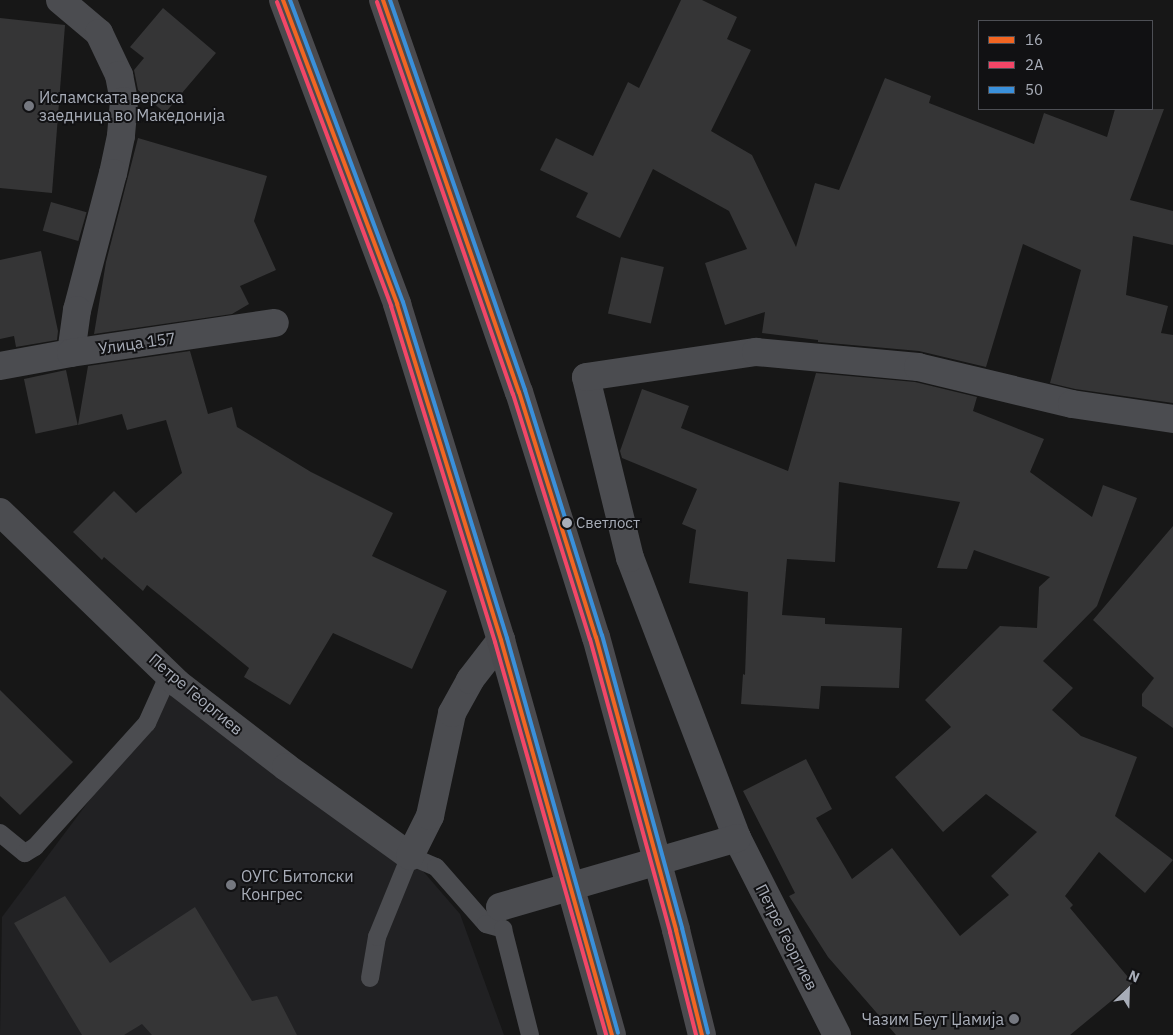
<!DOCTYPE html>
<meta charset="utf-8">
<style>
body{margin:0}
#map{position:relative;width:1173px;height:1035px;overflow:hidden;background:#171717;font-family:"IBM Plex Sans",sans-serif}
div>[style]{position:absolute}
.built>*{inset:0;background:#212123}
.building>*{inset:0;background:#353536;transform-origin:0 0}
.lane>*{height:18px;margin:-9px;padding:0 9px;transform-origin:9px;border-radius:9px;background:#4b4c50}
.street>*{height:28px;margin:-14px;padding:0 14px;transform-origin:14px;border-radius:14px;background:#4b4c50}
.secondary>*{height:28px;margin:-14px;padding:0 14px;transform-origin:14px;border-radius:14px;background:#4a4a4e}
.street-bridge>*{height:28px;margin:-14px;padding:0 14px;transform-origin:14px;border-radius:14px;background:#4b4c50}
.bus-1>*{height:4px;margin:-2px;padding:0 2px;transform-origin:2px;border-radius:2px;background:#f26522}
.bus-2>*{height:4px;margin:-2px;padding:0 2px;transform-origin:2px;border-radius:2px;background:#f34667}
.bus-3>*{height:4px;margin:-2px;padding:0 2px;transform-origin:2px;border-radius:2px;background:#3a90db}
.dots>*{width:14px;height:14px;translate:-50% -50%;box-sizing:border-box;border:2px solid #111113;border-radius:50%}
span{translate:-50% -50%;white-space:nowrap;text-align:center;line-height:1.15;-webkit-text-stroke:4px #111113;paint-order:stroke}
.bus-label{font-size:15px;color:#a8adb8}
.left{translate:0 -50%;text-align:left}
.poi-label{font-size:16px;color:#a8adb8}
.right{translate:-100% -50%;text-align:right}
.street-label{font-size:16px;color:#a8adb8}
.legend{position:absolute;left:978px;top:20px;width:175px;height:90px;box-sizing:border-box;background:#111113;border:1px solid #4d4f55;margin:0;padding:6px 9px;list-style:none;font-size:15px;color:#a8adb8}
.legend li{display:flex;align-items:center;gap:10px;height:25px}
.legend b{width:25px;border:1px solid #4d4f55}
.north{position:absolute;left:1103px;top:965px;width:50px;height:50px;-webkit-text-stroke:4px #111113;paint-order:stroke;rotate:24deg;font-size:14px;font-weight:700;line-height:20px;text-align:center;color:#a8adb8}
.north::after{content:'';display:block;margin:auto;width:18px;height:22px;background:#a8adb8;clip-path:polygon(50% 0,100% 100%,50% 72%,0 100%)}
</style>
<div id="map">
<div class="built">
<div style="clip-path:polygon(177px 683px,410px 856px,460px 914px,504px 1035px,0 1035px,2px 917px)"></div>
</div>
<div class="building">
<div style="clip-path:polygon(681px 0,702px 0,737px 17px,727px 39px,751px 50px,711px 131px,752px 155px,796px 247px,815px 183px,839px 190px,885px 78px,931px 96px,929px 103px,1034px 144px,1044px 113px,1107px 137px,1115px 109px,1164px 109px,1130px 200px,1173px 211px,1173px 245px,1133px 236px,1126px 295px,1168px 306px,1161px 333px,1173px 335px,1173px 403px,1075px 389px,1050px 383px,1081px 270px,1023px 244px,986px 367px,919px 351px,818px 342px,818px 340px,762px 333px,765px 312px,725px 325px,705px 263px,747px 249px,729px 211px,653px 169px,620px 238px,576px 217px,588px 193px,540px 170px,556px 138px,593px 156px,628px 82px,639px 88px)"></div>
<div style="clip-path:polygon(163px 8px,216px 53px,165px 113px,138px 90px,134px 70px,144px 58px,130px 47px)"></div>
<div style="clip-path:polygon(0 18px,65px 25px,52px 193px,0 188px)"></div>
<div style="clip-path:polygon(138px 138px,267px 176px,254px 221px,276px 270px,240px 286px,249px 304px,232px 314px,94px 334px,106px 262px)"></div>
<div style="left:51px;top:202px;width:37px;height:30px;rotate:16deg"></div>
<div style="clip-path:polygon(41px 251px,58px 331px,57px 340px,16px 347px,14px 336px,0 339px,0 260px)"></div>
<div style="left:621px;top:257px;width:44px;height:58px;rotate:13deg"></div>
<div style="clip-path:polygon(190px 351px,208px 414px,232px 407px,237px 427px,311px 472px,393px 513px,372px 556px,447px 591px,412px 669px,333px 633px,290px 705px,244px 677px,249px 668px,147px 585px,143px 591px,104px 557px,102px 560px,73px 532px,114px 491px,136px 513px,182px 473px,166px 420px,127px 430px,122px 414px,78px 425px,88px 366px)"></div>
<div style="left:66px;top:370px;width:56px;height:43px;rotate:78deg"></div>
<div style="clip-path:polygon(816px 373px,915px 382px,977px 397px,973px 411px,1044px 439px,1030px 472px,1092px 517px,1103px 485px,1137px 498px,1097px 606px,1043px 661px,1073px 688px,1052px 710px,1081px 736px,1137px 757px,1115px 816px,1173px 860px,1145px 893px,1099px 852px,1065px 896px,1073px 905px,1070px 908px,1133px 983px,1070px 1035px,896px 1035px,828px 957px,789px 896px,795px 893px,743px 791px,806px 759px,832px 809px,816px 818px,852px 879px,892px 848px,960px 936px,1009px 895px,991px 876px,1037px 832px,986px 794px,943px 832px,895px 777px,951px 727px,925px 700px,1000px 626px,1037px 628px,1039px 587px,1050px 577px,974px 550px,967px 569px,937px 568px,960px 502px,839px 482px,835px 562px,787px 559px,782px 615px,825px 618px,825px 624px,902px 628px,899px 688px,821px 686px,819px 709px,741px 704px,743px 674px,745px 675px,748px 592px,689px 583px,696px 530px,682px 524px,697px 489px,622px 458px,620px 451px,642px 389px,689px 406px,681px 428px,788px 471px)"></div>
<div style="clip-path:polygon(1173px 526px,1173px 728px,1142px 706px,1142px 694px,1154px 678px,1093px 620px)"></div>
<div style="clip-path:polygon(0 690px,73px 762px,20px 815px,0 796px)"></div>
<div style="clip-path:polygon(65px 896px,110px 963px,195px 907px,252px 1001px,277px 996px,297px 1035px,152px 1035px,142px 1024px,124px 1035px,82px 1035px,14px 923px)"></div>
</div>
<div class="lane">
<div style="left:0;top:833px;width:32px;rotate:39deg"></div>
<div style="left:25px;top:853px;width:12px;rotate:-31deg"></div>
<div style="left:35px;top:847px;width:167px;rotate:-47.9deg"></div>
<div style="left:147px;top:723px;width:54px;rotate:-65.8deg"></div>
<div style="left:370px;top:978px;width:42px;rotate:-80.3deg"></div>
<div style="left:377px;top:937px;width:87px;rotate:-67.8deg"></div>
<div style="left:410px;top:856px;width:28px;rotate:23deg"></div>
<div style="left:436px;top:867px;width:76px;rotate:48.7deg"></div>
<div style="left:486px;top:924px;width:18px;rotate:16deg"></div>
<div style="left:503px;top:929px;width:109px;rotate:75.7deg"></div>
</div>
<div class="street">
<div style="left:60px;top:0;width:51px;rotate:40.2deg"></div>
<div style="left:99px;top:33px;width:47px;rotate:64.5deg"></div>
<div style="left:119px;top:75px;width:26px;rotate:79deg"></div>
<div style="left:124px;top:101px;width:35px;rotate:95deg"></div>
<div style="left:121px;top:136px;width:38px;rotate:102deg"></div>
<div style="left:113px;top:173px;width:142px;rotate:104.7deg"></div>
<div style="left:77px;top:310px;width:43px;rotate:97.9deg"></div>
<div style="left:0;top:366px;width:72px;rotate:-10.4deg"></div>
<div style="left:71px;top:353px;width:206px;rotate:-8.4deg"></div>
<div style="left:0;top:512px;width:246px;rotate:44deg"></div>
<div style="left:177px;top:683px;width:138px;rotate:37.6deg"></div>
<div style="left:286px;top:767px;width:153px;rotate:35.7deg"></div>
<div style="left:410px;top:856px;width:45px;rotate:-63.4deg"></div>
<div style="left:430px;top:816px;width:105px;rotate:-77.9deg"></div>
<div style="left:452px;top:713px;width:38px;rotate:-61deg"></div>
<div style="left:470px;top:680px;width:51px;rotate:-52.2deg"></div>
<div style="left:837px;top:1035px;width:221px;rotate:-116.9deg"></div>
<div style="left:737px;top:838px;width:300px;rotate:-110.9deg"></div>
<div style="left:630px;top:558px;width:186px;rotate:-103.7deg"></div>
<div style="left:586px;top:377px;width:172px;rotate:-8.4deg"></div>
<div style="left:756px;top:352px;width:163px;rotate:5.3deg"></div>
<div style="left:918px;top:367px;width:158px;rotate:13.5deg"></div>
<div style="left:1072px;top:404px;width:102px;rotate:8.4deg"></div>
</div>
<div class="secondary">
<div style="left:283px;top:0;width:325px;rotate:69.4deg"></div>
<div style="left:397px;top:304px;width:352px;rotate:72.8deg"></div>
<div style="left:501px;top:640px;width:410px;rotate:74.3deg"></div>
<div style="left:383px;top:0;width:415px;rotate:70.9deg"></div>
<div style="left:519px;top:392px;width:257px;rotate:72.6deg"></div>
<div style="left:596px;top:637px;width:304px;rotate:74.7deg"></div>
<div style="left:676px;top:930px;width:108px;rotate:76.1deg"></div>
</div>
<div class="street-bridge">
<div style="left:500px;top:907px;width:247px;rotate:-16.2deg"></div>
</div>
<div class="bus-1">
<div style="left:283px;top:0;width:325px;rotate:69.4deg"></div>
<div style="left:397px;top:304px;width:352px;rotate:72.8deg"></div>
<div style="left:501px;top:640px;width:410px;rotate:74.3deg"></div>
<div style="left:383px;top:0;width:415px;rotate:70.9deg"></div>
<div style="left:519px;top:392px;width:257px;rotate:72.6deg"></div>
<div style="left:596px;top:637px;width:304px;rotate:74.7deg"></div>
<div style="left:676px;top:930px;width:108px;rotate:76.1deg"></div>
</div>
<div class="bus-2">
<div style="left:277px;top:2px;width:325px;rotate:69.4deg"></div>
<div style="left:391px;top:306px;width:352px;rotate:72.8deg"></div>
<div style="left:495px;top:642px;width:408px;rotate:74.2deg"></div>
<div style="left:377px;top:2px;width:415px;rotate:70.9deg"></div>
<div style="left:513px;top:394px;width:257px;rotate:72.6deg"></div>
<div style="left:590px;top:639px;width:304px;rotate:74.7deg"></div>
<div style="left:670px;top:932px;width:106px;rotate:75.8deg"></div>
</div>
<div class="bus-3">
<div style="left:290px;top:0;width:322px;rotate:69.5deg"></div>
<div style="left:403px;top:302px;width:352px;rotate:72.8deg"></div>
<div style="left:507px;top:638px;width:410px;rotate:74.3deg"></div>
<div style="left:390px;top:0;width:413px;rotate:70.9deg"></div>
<div style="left:525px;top:390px;width:257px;rotate:72.6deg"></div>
<div style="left:602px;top:635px;width:304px;rotate:74.7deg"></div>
<div style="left:682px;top:928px;width:108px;rotate:76.1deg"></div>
</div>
<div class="dots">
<div style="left:29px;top:106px;background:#757880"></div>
<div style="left:567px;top:523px;background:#a8adb8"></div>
<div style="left:231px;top:885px;background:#757880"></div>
<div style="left:1014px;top:1019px;background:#757880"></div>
</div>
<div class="bus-label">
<span class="left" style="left:576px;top:523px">Светлост</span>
</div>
<div class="poi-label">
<span class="left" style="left:39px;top:106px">Исламската верска<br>заедница во Македонија</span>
<span class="left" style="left:241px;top:885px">ОУГС Битолски<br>Конгрес</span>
<span class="right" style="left:1004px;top:1019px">Чазим Беут Џамија</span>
</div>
<div class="street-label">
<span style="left:137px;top:343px;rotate:-8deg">Улица 157</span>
<span style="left:196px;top:694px;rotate:40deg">Петре Георгиев</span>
<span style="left:787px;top:937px;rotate:63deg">Петре Георгиев</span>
</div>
<ul class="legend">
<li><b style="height:6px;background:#f26522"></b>16</li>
<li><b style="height:6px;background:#f34667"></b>2A</li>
<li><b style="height:6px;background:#3a90db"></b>50</li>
</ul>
<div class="north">N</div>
</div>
